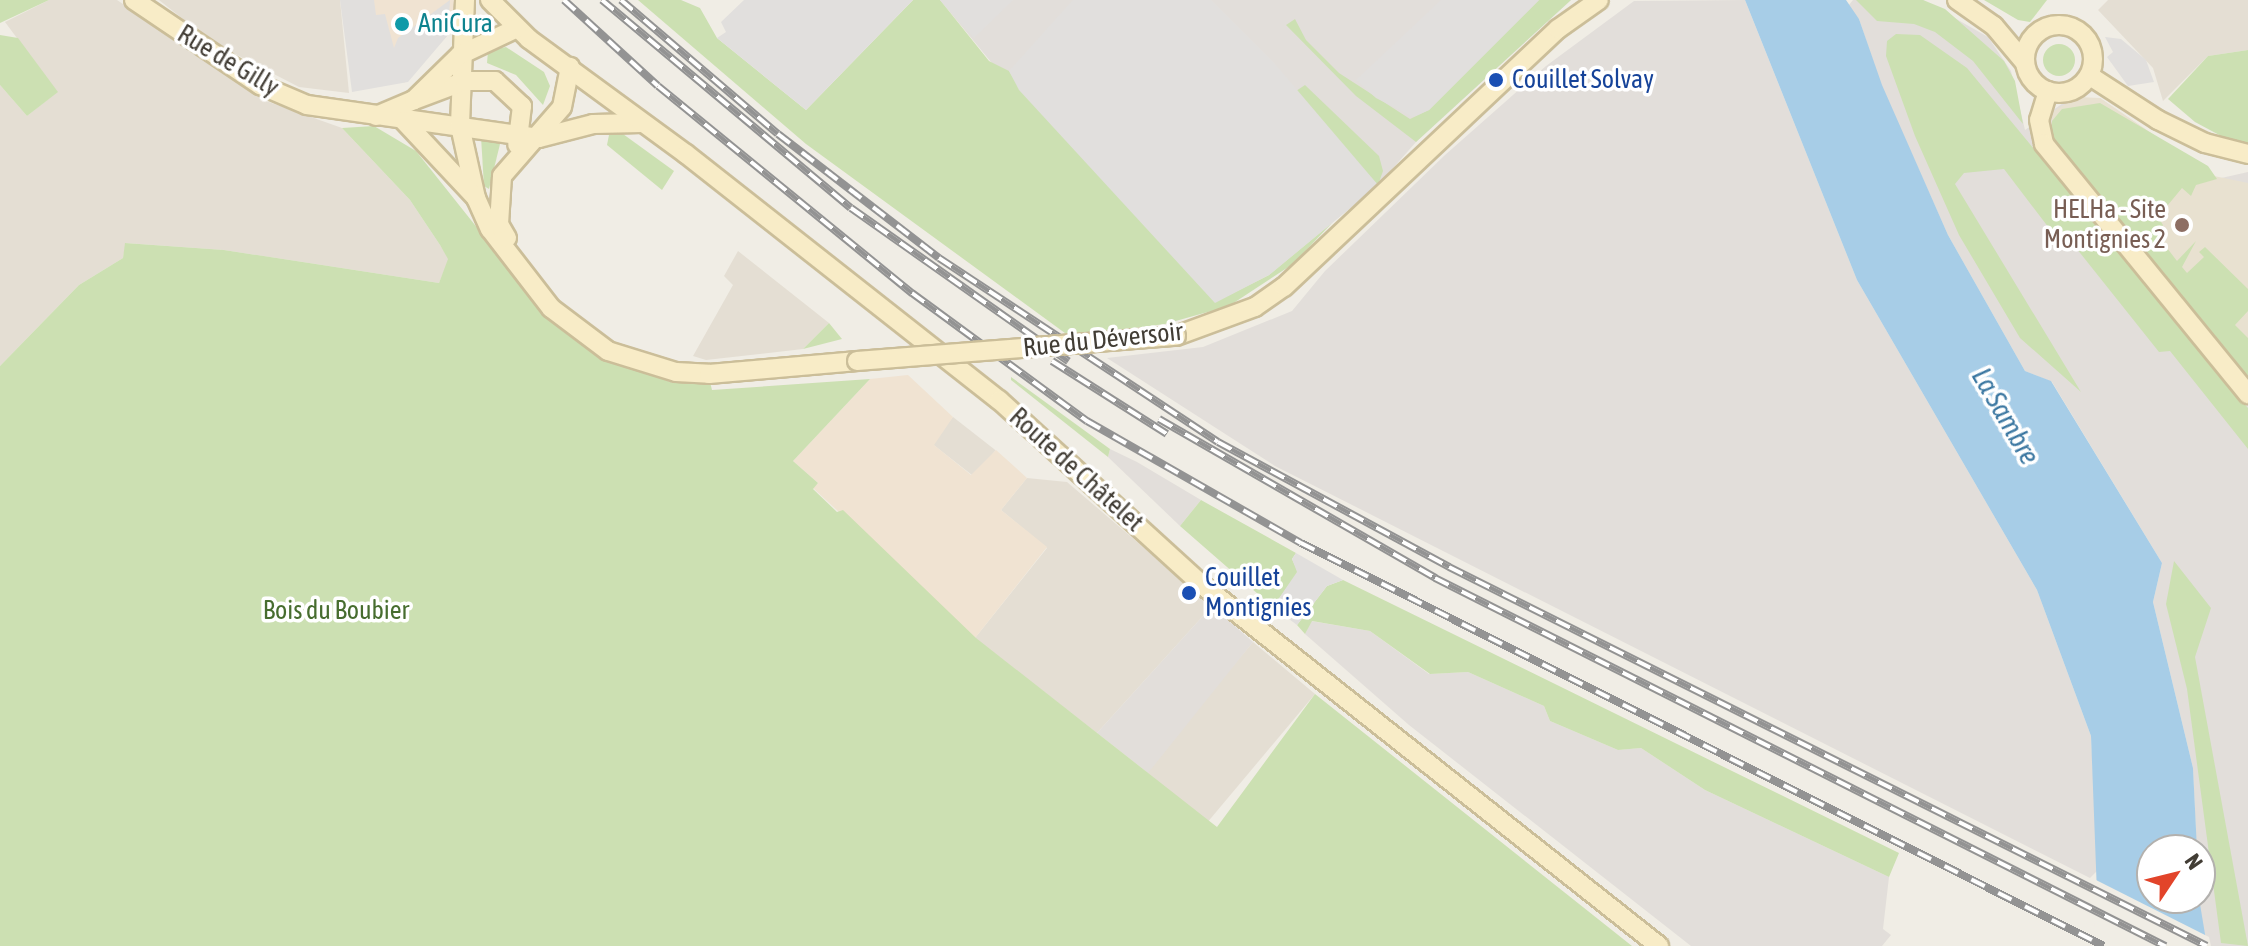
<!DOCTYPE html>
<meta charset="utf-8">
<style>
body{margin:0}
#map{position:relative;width:2248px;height:946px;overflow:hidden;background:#f0ede5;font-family:"Asap Condensed",sans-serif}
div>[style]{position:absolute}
.residential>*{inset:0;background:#e4ded3;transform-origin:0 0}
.commercial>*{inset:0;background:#f0e3d2}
.industrial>*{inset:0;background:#e2deda}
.education>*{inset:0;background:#e8e1d0}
.green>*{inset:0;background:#cce0b2}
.round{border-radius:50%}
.parking>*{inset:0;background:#e1dfdd}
.water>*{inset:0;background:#a7cde7}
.pier>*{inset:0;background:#f0ede5}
.roads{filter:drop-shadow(2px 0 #cbbe99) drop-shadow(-2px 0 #cbbe99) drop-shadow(0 2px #cbbe99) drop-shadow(0 -2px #cbbe99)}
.secondary>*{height:18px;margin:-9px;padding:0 9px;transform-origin:9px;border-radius:9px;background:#f8ecc7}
.secondary>.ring{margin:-9px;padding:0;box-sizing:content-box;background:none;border:18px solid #f8ecc7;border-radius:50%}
.rail>*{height:8px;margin-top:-4px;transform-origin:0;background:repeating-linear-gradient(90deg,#fff 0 15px,#939393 0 30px);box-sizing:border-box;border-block:2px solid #939393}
.bridges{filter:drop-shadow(2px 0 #cbbe99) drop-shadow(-2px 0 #cbbe99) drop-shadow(0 2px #cbbe99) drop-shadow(0 -2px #cbbe99)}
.secondary-bridge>*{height:18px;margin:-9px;padding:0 9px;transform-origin:9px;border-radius:9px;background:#f8ecc7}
.dots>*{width:22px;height:22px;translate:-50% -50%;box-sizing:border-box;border:4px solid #fff;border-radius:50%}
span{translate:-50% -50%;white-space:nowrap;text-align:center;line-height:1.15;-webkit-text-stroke:7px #fff;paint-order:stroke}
.culture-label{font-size:26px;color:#0d838f}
.left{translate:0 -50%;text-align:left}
.street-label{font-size:26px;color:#423d35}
.transit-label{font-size:26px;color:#164399}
.education-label{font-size:26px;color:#785e54}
.right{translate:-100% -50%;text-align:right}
.park-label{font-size:26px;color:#476d2f}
.water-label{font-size:28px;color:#3b77a1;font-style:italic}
.north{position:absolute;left:2136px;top:834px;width:80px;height:80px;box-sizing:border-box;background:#fff;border:2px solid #b3b1ae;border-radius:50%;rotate:55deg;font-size:22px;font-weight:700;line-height:32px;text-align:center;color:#423d35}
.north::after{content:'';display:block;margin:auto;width:28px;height:36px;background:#e2442a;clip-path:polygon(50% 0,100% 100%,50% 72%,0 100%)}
</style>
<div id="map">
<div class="residential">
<div style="clip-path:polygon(49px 0,117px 0,266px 101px,342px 128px,410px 200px,440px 245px,449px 259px,439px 283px,224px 250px,126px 243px,123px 258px,79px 285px,0 366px,0 85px,27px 116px,57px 92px,5px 22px)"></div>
<div style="clip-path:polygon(159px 0,340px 0,349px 93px,299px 87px,212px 42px)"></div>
<div style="clip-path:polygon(2108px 0,2248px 0,2248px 50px,2208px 56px,2163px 101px,2153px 68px,2098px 10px)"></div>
<div style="clip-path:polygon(738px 251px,829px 323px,803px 349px,706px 360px,693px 356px,733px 285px,724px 276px)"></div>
<div style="left:953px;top:417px;width:54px;height:34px;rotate:38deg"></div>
<div style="clip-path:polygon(1027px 478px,1067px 482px,1212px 606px,1097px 733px,975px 638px,1047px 548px,1001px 510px)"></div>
<div style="left:1253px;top:642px;width:81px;height:168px;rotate:40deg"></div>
</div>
<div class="commercial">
<div style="clip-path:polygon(340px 0,455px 0,457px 25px,404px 83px)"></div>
<div style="clip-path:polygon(908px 375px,953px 417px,934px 445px,971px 475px,996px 450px,1027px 478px,1001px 510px,1047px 547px,975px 638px,813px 488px,818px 483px,793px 461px,870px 379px)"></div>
</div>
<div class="industrial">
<div style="clip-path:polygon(940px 0,1571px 0,1416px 142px,1378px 185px,1269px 275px,996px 68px)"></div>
<div style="clip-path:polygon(1745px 0,1857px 280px,2037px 590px,2091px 736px,2098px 870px,2090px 878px,1275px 466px,1107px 358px,1203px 347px,1292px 311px,1325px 271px,1445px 155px,1546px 66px,1634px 1px)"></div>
<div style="clip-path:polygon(1853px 0,1923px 0,1988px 37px,2011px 71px,2025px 130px,2066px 101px,2100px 98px,2217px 179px,2248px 172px,2248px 946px,2207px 946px,2199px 905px,2193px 768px,2153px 602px,2162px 563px,2052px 382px,2025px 371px,1948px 235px,1881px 85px,1859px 19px,1848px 6px)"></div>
<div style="clip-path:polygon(1110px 449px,1137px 462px,1201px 500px,1180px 526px,1108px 457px)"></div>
<div style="clip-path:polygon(1212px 606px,1253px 642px,1148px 773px,1097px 733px)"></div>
<div style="clip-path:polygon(1311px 621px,1370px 631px,1429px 674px,1468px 672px,1544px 706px,1550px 721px,1618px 750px,1641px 748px,1705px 790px,1889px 877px,1883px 929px,1891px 935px,1882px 946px,1691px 946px,1409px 725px,1305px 634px)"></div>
</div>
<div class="education">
<div style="clip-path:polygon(2077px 97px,2100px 98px,2214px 176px,2248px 183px,2248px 385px,2050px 141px,2052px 112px)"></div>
</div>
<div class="green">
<div style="clip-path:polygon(0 0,49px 0,0 23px)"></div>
<div style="clip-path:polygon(638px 0,681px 0,700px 8px,717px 38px,806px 110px,913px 0,940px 0,989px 61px,1009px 71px,1022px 92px,1215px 302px,1269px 275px,1332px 223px,1293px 264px,1229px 306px,1165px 324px,1069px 336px,806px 144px)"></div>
<div style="clip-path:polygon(1539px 0,1571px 0,1416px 142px,1356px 96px,1286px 25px,1295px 19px,1306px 40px,1339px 73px,1410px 119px,1429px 110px)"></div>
<div style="clip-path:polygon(1856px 0,1923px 0,1945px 9px,2004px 61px,2015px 81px,2023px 124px,1973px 61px,1935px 32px,1914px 24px,1877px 21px)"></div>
<div style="clip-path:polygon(1984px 0,2047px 0,2030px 22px,2018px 20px)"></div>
<div style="clip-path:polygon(1896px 34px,1920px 35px,1967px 68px,2248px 408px,2248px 449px,2170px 351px,2159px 352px,2065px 234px,2052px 232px,2004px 169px,1964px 173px,1955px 184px,2081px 392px,2020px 338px,1959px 235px,1915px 136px,1886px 56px,1887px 41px)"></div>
<div style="clip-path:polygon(0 35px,18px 38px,58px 92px,27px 116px,0 85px)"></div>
<div class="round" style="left:2043px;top:44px;width:32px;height:32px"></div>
<div style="clip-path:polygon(506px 47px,544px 72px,550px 86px,543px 105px,516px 75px,487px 63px,488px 51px)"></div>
<div style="clip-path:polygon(2248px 50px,2248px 143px,2236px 144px,2195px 122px,2168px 99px,2208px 56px)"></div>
<div style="clip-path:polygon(1305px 85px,1379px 156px,1383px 171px,1378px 185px,1293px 93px)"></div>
<div style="clip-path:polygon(2100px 103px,2208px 166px,2217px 179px,2196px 185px,2191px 196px,2182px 188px,2158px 217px,2163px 225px,2157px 235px,2177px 261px,2196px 241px,2182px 267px,2187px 273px,2204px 257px,2199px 252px,2205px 247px,2248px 289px,2248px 311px,2235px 325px,2248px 338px,2248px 382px,2051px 137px,2052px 121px,2062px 109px)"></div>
<div style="clip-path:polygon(374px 126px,416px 151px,549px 318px,606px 359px,673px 383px,710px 382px,712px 390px,870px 379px,793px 461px,818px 483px,813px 489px,837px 512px,843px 510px,976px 638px,1217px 827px,1315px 694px,1632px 946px,0 946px,0 366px,79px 285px,123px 258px,125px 243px,224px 250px,439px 283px,448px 259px,440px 245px,410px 200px,342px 128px)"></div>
<div style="clip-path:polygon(623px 134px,674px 171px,662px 190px,607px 145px,609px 135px)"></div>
<div style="clip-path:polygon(481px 137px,501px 140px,489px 189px,484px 186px)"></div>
<div style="clip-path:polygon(829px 323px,842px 339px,803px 349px)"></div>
<div style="clip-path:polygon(1011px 377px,1110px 449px,1108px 457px,1011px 380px)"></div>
<div style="clip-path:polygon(1201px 500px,1296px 553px,1292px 559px,1298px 572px,1273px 607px,1180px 526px)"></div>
<div style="clip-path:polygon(2174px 561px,2211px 608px,2195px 657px,2248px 946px,2221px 943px,2187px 689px,2166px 604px)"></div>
<div style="clip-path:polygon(1343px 580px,1899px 853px,1889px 877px,1705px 790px,1641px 748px,1618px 750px,1550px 721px,1544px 706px,1468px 672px,1430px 674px,1370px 631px,1312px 621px,1305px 634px,1297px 625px,1327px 586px)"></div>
</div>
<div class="parking">
<div style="clip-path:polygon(340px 0,374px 0,376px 15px,385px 14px,394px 48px,398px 38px,450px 0,448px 35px,408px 82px,352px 92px)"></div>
<div style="clip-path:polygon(744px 0,913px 0,806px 110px,717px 38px,726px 32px,721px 22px)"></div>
<div style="clip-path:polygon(940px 0,1013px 0,974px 38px)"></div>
<div style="clip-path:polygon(1073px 0,1211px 0,1275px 64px,1378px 185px,1269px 275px,1215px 303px,1019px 90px,1009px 71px)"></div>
<div style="clip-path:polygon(1441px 0,1539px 0,1429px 110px,1413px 117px,1376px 98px,1356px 80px)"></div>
<div style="clip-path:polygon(2105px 37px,2121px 39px,2146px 60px,2154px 82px,2128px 86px,2107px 57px,2113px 52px)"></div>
<div style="clip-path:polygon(1296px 553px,1343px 580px,1327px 586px,1297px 625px,1273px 607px,1297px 572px,1292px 559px)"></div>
</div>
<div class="water">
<div style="clip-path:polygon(1745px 0,1846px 0,1859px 19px,1882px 85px,1948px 235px,2025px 371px,2051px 381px,2162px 563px,2153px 602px,2193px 768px,2197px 850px,2152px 850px,2152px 898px,2199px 898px,2207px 946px,2099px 946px,2091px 736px,2037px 590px,1857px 280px)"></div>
</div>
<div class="pier">
<div style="clip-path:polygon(2094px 879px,2209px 937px,2211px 946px,2095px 946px)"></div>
</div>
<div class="roads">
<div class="secondary">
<div style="left:134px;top:0;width:152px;rotate:34deg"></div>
<div style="left:260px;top:85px;width:51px;rotate:23.1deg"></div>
<div style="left:307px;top:105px;width:234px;rotate:8.1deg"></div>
<div style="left:539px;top:138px;width:56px;rotate:-14.5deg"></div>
<div style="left:593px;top:124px;width:49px;rotate:-1.2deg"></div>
<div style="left:465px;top:0;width:126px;rotate:92.3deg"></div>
<div style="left:460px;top:126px;width:74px;rotate:77.5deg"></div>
<div style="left:476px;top:198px;width:34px;rotate:66deg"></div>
<div style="left:490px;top:229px;width:100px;rotate:52.3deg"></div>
<div style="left:551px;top:308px;width:71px;rotate:37deg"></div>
<div style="left:608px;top:351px;width:71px;rotate:17.2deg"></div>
<div style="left:676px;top:372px;width:33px;rotate:3deg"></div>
<div style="left:709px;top:374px;width:149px;rotate:-5deg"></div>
<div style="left:490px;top:0;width:55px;rotate:45deg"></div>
<div style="left:529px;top:39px;width:195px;rotate:36.2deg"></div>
<div style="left:686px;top:154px;width:398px;rotate:38.2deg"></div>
<div style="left:999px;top:400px;width:273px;rotate:42.3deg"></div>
<div style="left:1201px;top:584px;width:584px;rotate:38.32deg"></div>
<div style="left:1957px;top:0;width:45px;rotate:35.1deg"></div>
<div style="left:1994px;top:26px;width:48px;rotate:50deg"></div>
<div class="ring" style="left:2025px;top:25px;width:50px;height:50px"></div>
<div style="left:2090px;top:76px;width:81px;rotate:32.9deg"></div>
<div style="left:2158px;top:120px;width:52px;rotate:26.1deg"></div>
<div style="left:2205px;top:143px;width:44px;rotate:14.3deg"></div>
<div style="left:2048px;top:91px;width:30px;rotate:107deg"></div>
<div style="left:2039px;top:120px;width:25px;rotate:78deg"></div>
<div style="left:2044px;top:144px;width:323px;rotate:50.8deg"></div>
<div style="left:414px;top:100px;width:54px;rotate:-20.4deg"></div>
<div style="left:465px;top:81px;width:30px"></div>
<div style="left:495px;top:81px;width:37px;rotate:43deg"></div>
<div style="left:522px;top:106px;width:39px;rotate:97deg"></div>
<div style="left:376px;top:116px;width:41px;rotate:-22.8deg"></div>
<div style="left:414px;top:100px;width:64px;rotate:-44.4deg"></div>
<div style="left:460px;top:55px;width:63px;rotate:-25.3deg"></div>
<div style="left:404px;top:121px;width:105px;rotate:46.9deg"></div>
<div style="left:507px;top:238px;width:16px;rotate:-120deg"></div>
<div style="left:499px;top:224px;width:48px;rotate:-86.4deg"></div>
<div style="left:502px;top:176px;width:91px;rotate:-49deg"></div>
<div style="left:562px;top:107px;width:41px;rotate:-78.7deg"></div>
<div style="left:1176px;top:336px;width:84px;rotate:-20.2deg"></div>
<div style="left:1255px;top:307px;width:35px;rotate:-35deg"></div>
<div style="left:1284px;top:287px;width:376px;rotate:-43.3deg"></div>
<div style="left:1558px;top:29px;width:50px;rotate:-35.3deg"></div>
</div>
</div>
<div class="rail">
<div style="left:564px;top:0;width:127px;rotate:42.5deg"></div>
<div style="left:658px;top:86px;width:328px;rotate:39.2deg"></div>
<div style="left:912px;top:293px;width:217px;rotate:36.2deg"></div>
<div style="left:1087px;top:421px;width:246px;rotate:29.7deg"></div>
<div style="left:1301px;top:543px;width:898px;rotate:26.65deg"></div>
<div style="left:602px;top:0;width:324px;rotate:39.9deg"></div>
<div style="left:851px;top:208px;width:266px;rotate:35.2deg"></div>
<div style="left:621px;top:0;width:206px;rotate:40.5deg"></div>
<div style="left:778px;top:134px;width:203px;rotate:37.6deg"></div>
<div style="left:939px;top:258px;width:334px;rotate:33.4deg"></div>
<div style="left:1218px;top:442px;width:263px;rotate:28.4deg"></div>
<div style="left:1449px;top:567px;width:847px;rotate:26.57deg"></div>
<div style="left:1052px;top:361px;width:136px;rotate:32.4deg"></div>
<div style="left:1159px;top:419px;width:319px;rotate:29.9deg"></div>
<div style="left:1435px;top:578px;width:818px;rotate:26.75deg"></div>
</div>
<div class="bridges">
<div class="secondary-bridge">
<div style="left:857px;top:361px;width:320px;rotate:-4.5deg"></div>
</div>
</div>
<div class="dots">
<div style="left:402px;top:24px;background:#0f9aa8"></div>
<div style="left:1496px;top:80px;background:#1a4fb4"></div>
<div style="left:2182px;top:225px;background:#8d6e63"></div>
<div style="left:1189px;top:593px;background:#1a4fb4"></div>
</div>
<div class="culture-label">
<span class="left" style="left:418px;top:24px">AniCura</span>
</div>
<div class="street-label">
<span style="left:228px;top:61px;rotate:31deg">Rue de Gilly</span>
<span style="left:1103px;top:340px;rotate:-6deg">Rue du Déversoir</span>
<span style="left:1076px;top:470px;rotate:42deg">Route de Châtelet</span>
</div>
<div class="transit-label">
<span class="left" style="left:1512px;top:80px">Couillet Solvay</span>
<span class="left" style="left:1205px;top:593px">Couillet<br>Montignies</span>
</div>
<div class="education-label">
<span class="right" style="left:2166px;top:225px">HELHa - Site<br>Montignies 2</span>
</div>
<div class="park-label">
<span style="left:336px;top:611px">Bois du Boubier</span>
</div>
<div class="water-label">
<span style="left:2006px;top:416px;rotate:60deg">La Sambre</span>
</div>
<div class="north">N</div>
</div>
